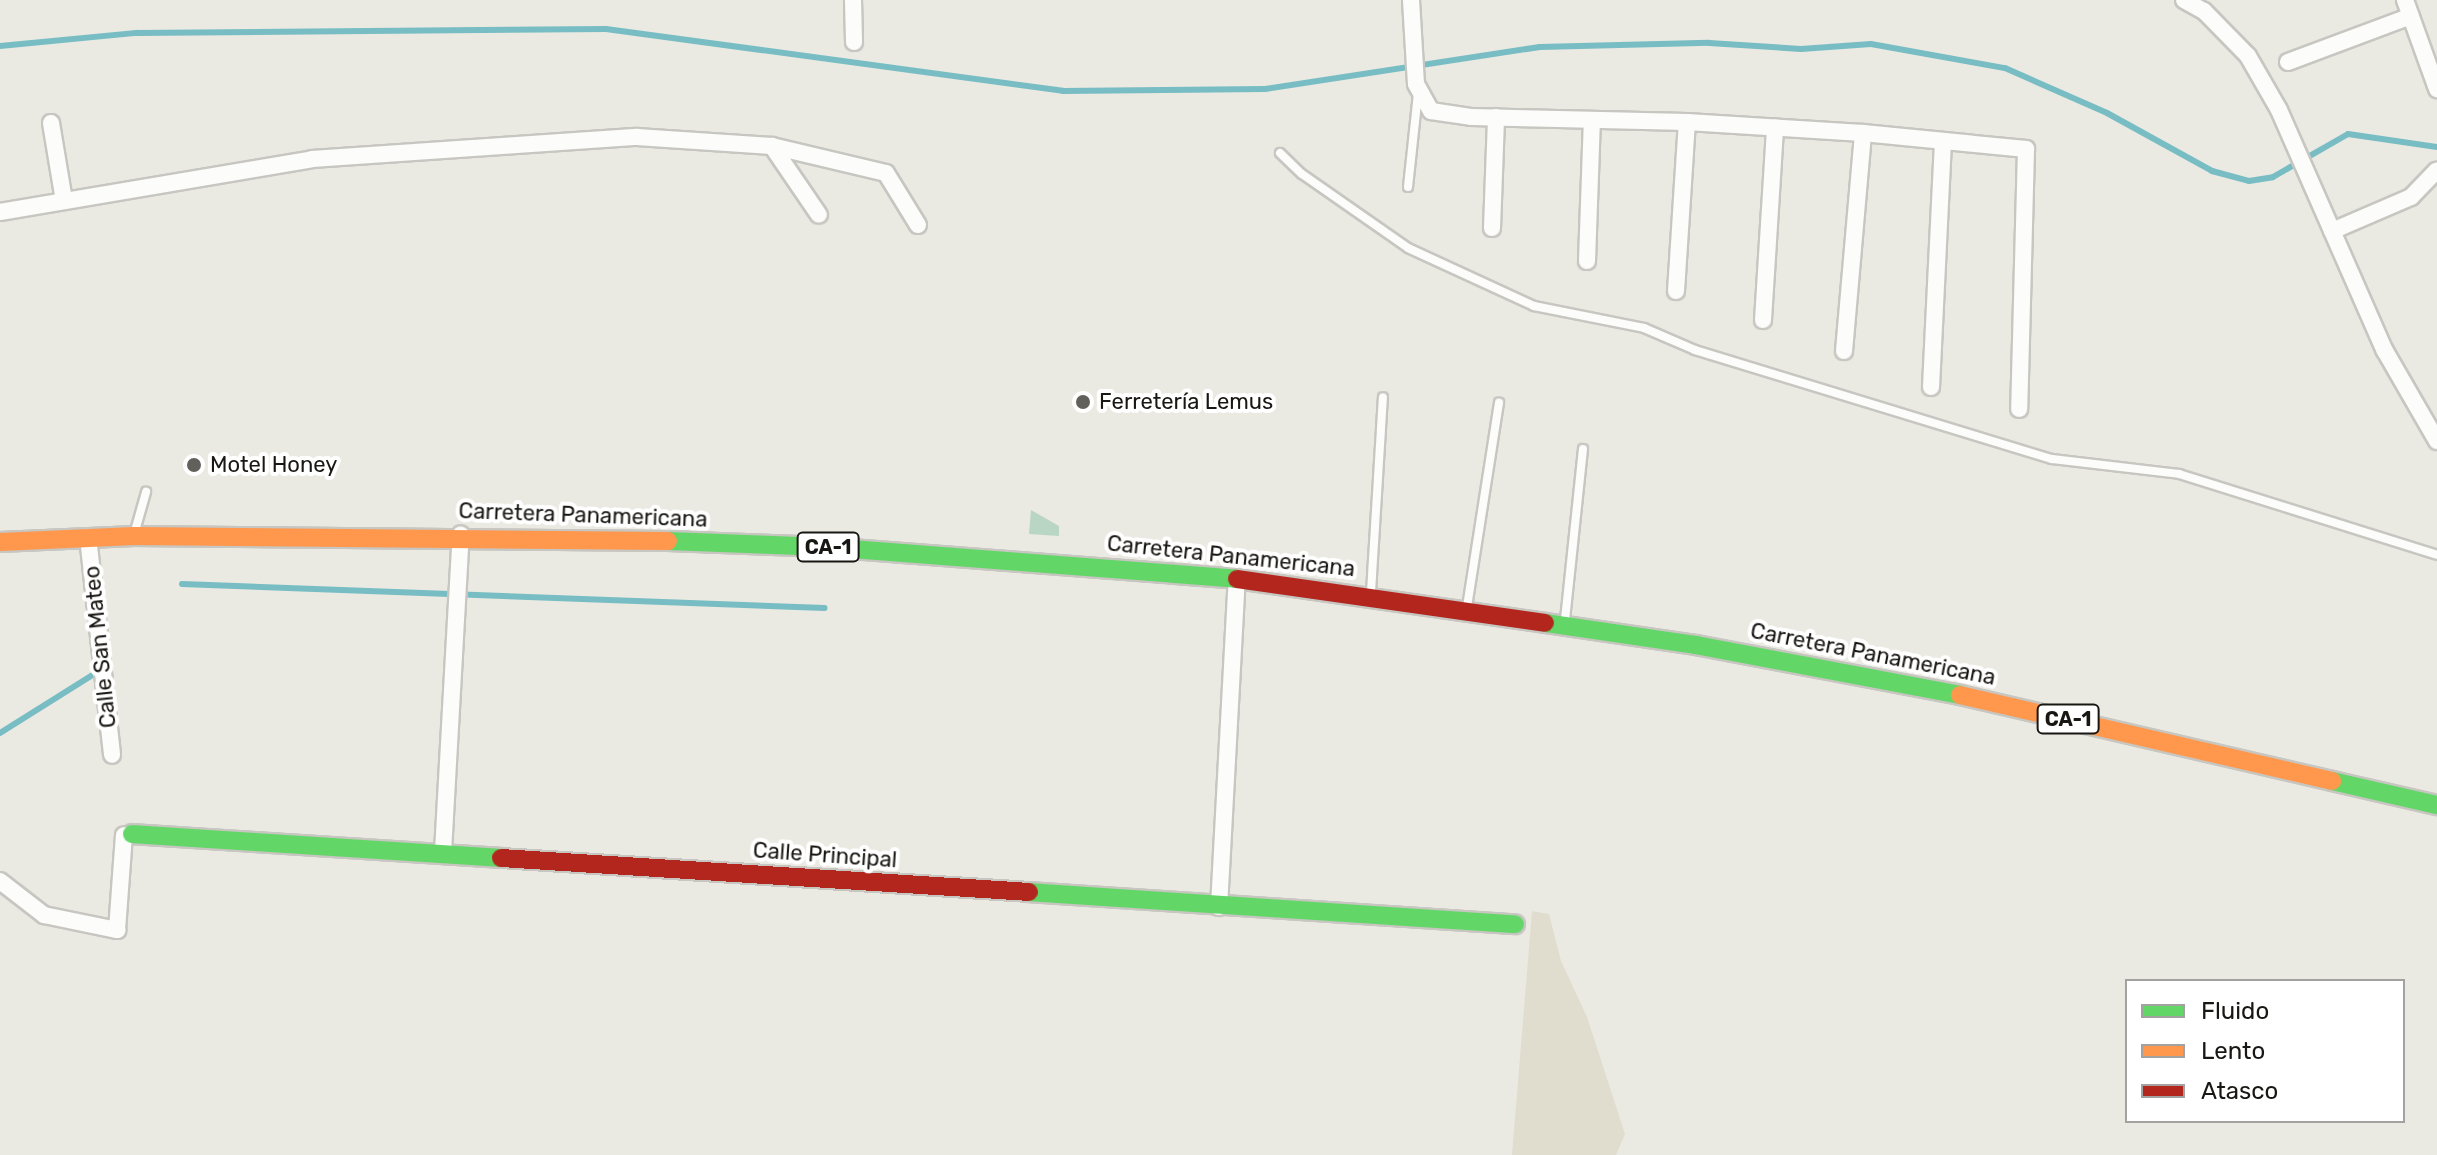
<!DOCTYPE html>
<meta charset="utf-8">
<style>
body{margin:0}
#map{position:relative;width:2437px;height:1155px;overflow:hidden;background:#eae9e2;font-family:Rubik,sans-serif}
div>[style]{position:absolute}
.built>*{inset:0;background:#e0ddcf}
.green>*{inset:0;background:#b9d6c5}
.stream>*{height:6px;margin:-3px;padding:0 3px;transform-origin:3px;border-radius:3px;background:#78bdc3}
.roads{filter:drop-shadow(2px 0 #c7c6c1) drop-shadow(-2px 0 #c7c6c1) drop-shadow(0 2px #c7c6c1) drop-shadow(0 -2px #c7c6c1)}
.lane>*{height:8px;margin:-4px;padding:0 4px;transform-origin:4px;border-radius:4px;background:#fcfcfb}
.street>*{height:16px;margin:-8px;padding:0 8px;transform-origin:8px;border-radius:8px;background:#fcfcfb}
.fast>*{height:18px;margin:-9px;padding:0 9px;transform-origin:9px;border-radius:9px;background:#63d668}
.slow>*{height:18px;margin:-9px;padding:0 9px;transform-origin:9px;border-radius:9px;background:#ff974d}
.jam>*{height:18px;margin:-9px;padding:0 9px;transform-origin:9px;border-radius:9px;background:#b3261e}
.dots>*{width:22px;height:22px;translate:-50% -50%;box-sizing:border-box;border:4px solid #fff;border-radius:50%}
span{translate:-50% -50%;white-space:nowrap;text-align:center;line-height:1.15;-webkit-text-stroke:8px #fff;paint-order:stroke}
.shield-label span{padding:2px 6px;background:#fff;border:2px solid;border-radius:6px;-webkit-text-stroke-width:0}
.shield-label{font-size:20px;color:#181713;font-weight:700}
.poi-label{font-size:22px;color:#181713}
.left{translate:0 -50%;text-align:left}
.street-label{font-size:22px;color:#181713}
.legend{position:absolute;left:2125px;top:979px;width:280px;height:144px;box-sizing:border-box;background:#fff;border:2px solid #a3a2a1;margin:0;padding:10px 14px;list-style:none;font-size:24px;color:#181713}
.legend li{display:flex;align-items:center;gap:16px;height:40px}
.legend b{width:40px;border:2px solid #a3a2a1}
</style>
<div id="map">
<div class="built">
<div style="clip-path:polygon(1532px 911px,1549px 914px,1561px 961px,1587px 1017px,1625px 1134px,1616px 1155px,1512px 1155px)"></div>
</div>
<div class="green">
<div style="clip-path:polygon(1031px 510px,1059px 526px,1059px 536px,1029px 534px)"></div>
</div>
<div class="stream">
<div style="left:0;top:46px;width:137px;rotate:-5.5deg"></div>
<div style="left:136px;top:33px;width:470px;rotate:-0.5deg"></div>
<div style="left:606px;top:29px;width:461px;rotate:7.7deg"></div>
<div style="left:1063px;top:91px;width:202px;rotate:-0.6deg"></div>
<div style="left:1265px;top:89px;width:278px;rotate:-8.7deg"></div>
<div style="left:1540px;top:47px;width:169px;rotate:-1.4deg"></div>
<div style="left:1709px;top:43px;width:92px;rotate:3.7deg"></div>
<div style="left:1801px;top:49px;width:70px;rotate:-4.1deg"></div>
<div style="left:1871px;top:44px;width:136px;rotate:10.2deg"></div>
<div style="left:2005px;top:68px;width:111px;rotate:23.8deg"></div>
<div style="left:2107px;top:113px;width:120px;rotate:28.9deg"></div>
<div style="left:2212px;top:171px;width:38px;rotate:15deg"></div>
<div style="left:2249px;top:181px;width:24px;rotate:-9deg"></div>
<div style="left:2273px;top:177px;width:86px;rotate:-29.8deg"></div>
<div style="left:2348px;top:134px;width:90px;rotate:8.3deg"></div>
<div style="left:182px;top:584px;width:643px;rotate:2.14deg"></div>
<div style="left:0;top:733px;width:120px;rotate:-32.1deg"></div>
</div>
<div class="roads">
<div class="lane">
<div style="left:1280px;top:153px;width:30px;rotate:44deg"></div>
<div style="left:1302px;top:174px;width:129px;rotate:34.9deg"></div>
<div style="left:1408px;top:248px;width:139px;rotate:24.7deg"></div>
<div style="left:1534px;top:306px;width:112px;rotate:11.3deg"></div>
<div style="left:1644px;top:328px;width:56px;rotate:23.3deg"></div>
<div style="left:1695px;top:350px;width:373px;rotate:17deg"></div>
<div style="left:2052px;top:459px;width:128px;rotate:6.7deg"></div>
<div style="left:2179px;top:474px;width:270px;rotate:17.4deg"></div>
<div style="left:1408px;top:187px;width:94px;rotate:-83.9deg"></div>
<div style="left:135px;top:531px;width:41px;rotate:-74.2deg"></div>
<div style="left:1371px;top:592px;width:195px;rotate:-86.5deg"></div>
<div style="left:1467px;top:607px;width:207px;rotate:-81.1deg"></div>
<div style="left:1565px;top:620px;width:172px;rotate:-84deg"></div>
</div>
<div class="street">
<div style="left:853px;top:0;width:42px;rotate:88.6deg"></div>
<div style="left:1411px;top:0;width:84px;rotate:86.6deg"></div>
<div style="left:1416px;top:84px;width:31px;rotate:61deg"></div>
<div style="left:1431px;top:111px;width:40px;rotate:8.5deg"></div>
<div style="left:1471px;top:117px;width:216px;rotate:1.3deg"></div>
<div style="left:1687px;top:122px;width:176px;rotate:3.6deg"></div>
<div style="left:1863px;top:133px;width:164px;rotate:5.6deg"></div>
<div style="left:2026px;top:149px;width:260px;rotate:91.5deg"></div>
<div style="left:2184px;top:0;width:23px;rotate:29deg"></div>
<div style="left:2204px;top:11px;width:63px;rotate:45.6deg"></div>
<div style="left:2248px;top:56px;width:62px;rotate:60.1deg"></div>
<div style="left:2279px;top:110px;width:263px;rotate:66.3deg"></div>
<div style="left:2385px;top:351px;width:104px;rotate:60deg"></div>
<div style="left:2405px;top:0;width:95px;rotate:70.2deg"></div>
<div style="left:2288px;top:62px;width:131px;rotate:-20.5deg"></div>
<div style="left:51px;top:123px;width:79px;rotate:80.5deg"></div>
<div style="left:772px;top:146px;width:117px;rotate:13.3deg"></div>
<div style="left:886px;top:173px;width:61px;rotate:58.4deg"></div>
<div style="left:0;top:212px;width:316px;rotate:-9.6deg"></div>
<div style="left:312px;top:159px;width:326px;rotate:-3.9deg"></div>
<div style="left:637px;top:137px;width:135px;rotate:3.8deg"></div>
<div style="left:772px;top:146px;width:83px;rotate:55.7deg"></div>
<div style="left:1492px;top:228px;width:111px;rotate:-87.9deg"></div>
<div style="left:2332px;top:231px;width:86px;rotate:-23.3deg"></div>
<div style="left:2411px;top:197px;width:37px;rotate:-46deg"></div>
<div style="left:1587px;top:261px;width:141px;rotate:-88deg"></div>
<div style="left:1676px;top:291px;width:169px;rotate:-86.3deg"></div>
<div style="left:1763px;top:320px;width:193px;rotate:-86.4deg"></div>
<div style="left:1844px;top:351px;width:219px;rotate:-85deg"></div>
<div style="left:1931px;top:387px;width:246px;rotate:-87.2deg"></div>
<div style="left:88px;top:537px;width:219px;rotate:83.7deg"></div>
<div style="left:443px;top:852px;width:318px;rotate:-86.8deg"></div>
<div style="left:0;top:881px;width:56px;rotate:37.7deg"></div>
<div style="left:44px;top:915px;width:75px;rotate:11.6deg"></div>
<div style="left:117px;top:930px;width:95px;rotate:-85.8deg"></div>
<div style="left:1219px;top:907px;width:328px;rotate:-86.9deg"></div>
</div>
<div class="fast">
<div style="left:668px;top:541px;width:157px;rotate:2.2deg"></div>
<div style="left:825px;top:547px;width:413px;rotate:4.4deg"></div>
<div style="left:1545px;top:623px;width:153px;rotate:8.3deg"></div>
<div style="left:1696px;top:645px;width:269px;rotate:10.7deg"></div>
<div style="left:2332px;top:781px;width:108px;rotate:12.9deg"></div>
<div style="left:132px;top:834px;width:370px;rotate:3.7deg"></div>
<div style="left:1029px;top:892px;width:487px;rotate:3.8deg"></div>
</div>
<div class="slow">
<div style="left:0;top:542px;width:134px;rotate:-2.6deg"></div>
<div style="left:134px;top:536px;width:534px;rotate:0.54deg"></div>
<div style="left:1960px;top:695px;width:382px;rotate:13deg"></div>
</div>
<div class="jam">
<div style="left:1237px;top:579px;width:311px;rotate:8.1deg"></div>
<div style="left:501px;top:858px;width:529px;rotate:3.68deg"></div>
</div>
</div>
<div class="dots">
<div style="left:1083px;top:402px;background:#62605b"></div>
<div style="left:194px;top:465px;background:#62605b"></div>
</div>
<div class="shield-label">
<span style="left:828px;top:547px">CA-1</span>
<span style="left:2068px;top:719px">CA-1</span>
</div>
<div class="poi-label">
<span class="left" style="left:1099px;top:402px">Ferretería Lemus</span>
<span class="left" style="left:210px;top:465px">Motel Honey</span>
</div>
<div class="street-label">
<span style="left:583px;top:515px;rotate:2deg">Carretera Panamericana</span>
<span style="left:1231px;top:556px;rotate:6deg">Carretera Panamericana</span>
<span style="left:100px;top:647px;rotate:-96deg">Calle San Mateo</span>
<span style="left:1873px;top:654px;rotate:11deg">Carretera Panamericana</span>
<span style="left:825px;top:855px;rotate:4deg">Calle Principal</span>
</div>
<ul class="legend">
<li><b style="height:10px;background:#63d668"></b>Fluido</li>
<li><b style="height:10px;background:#ff974d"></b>Lento</li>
<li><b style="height:10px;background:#b3261e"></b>Atasco</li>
</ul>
</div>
